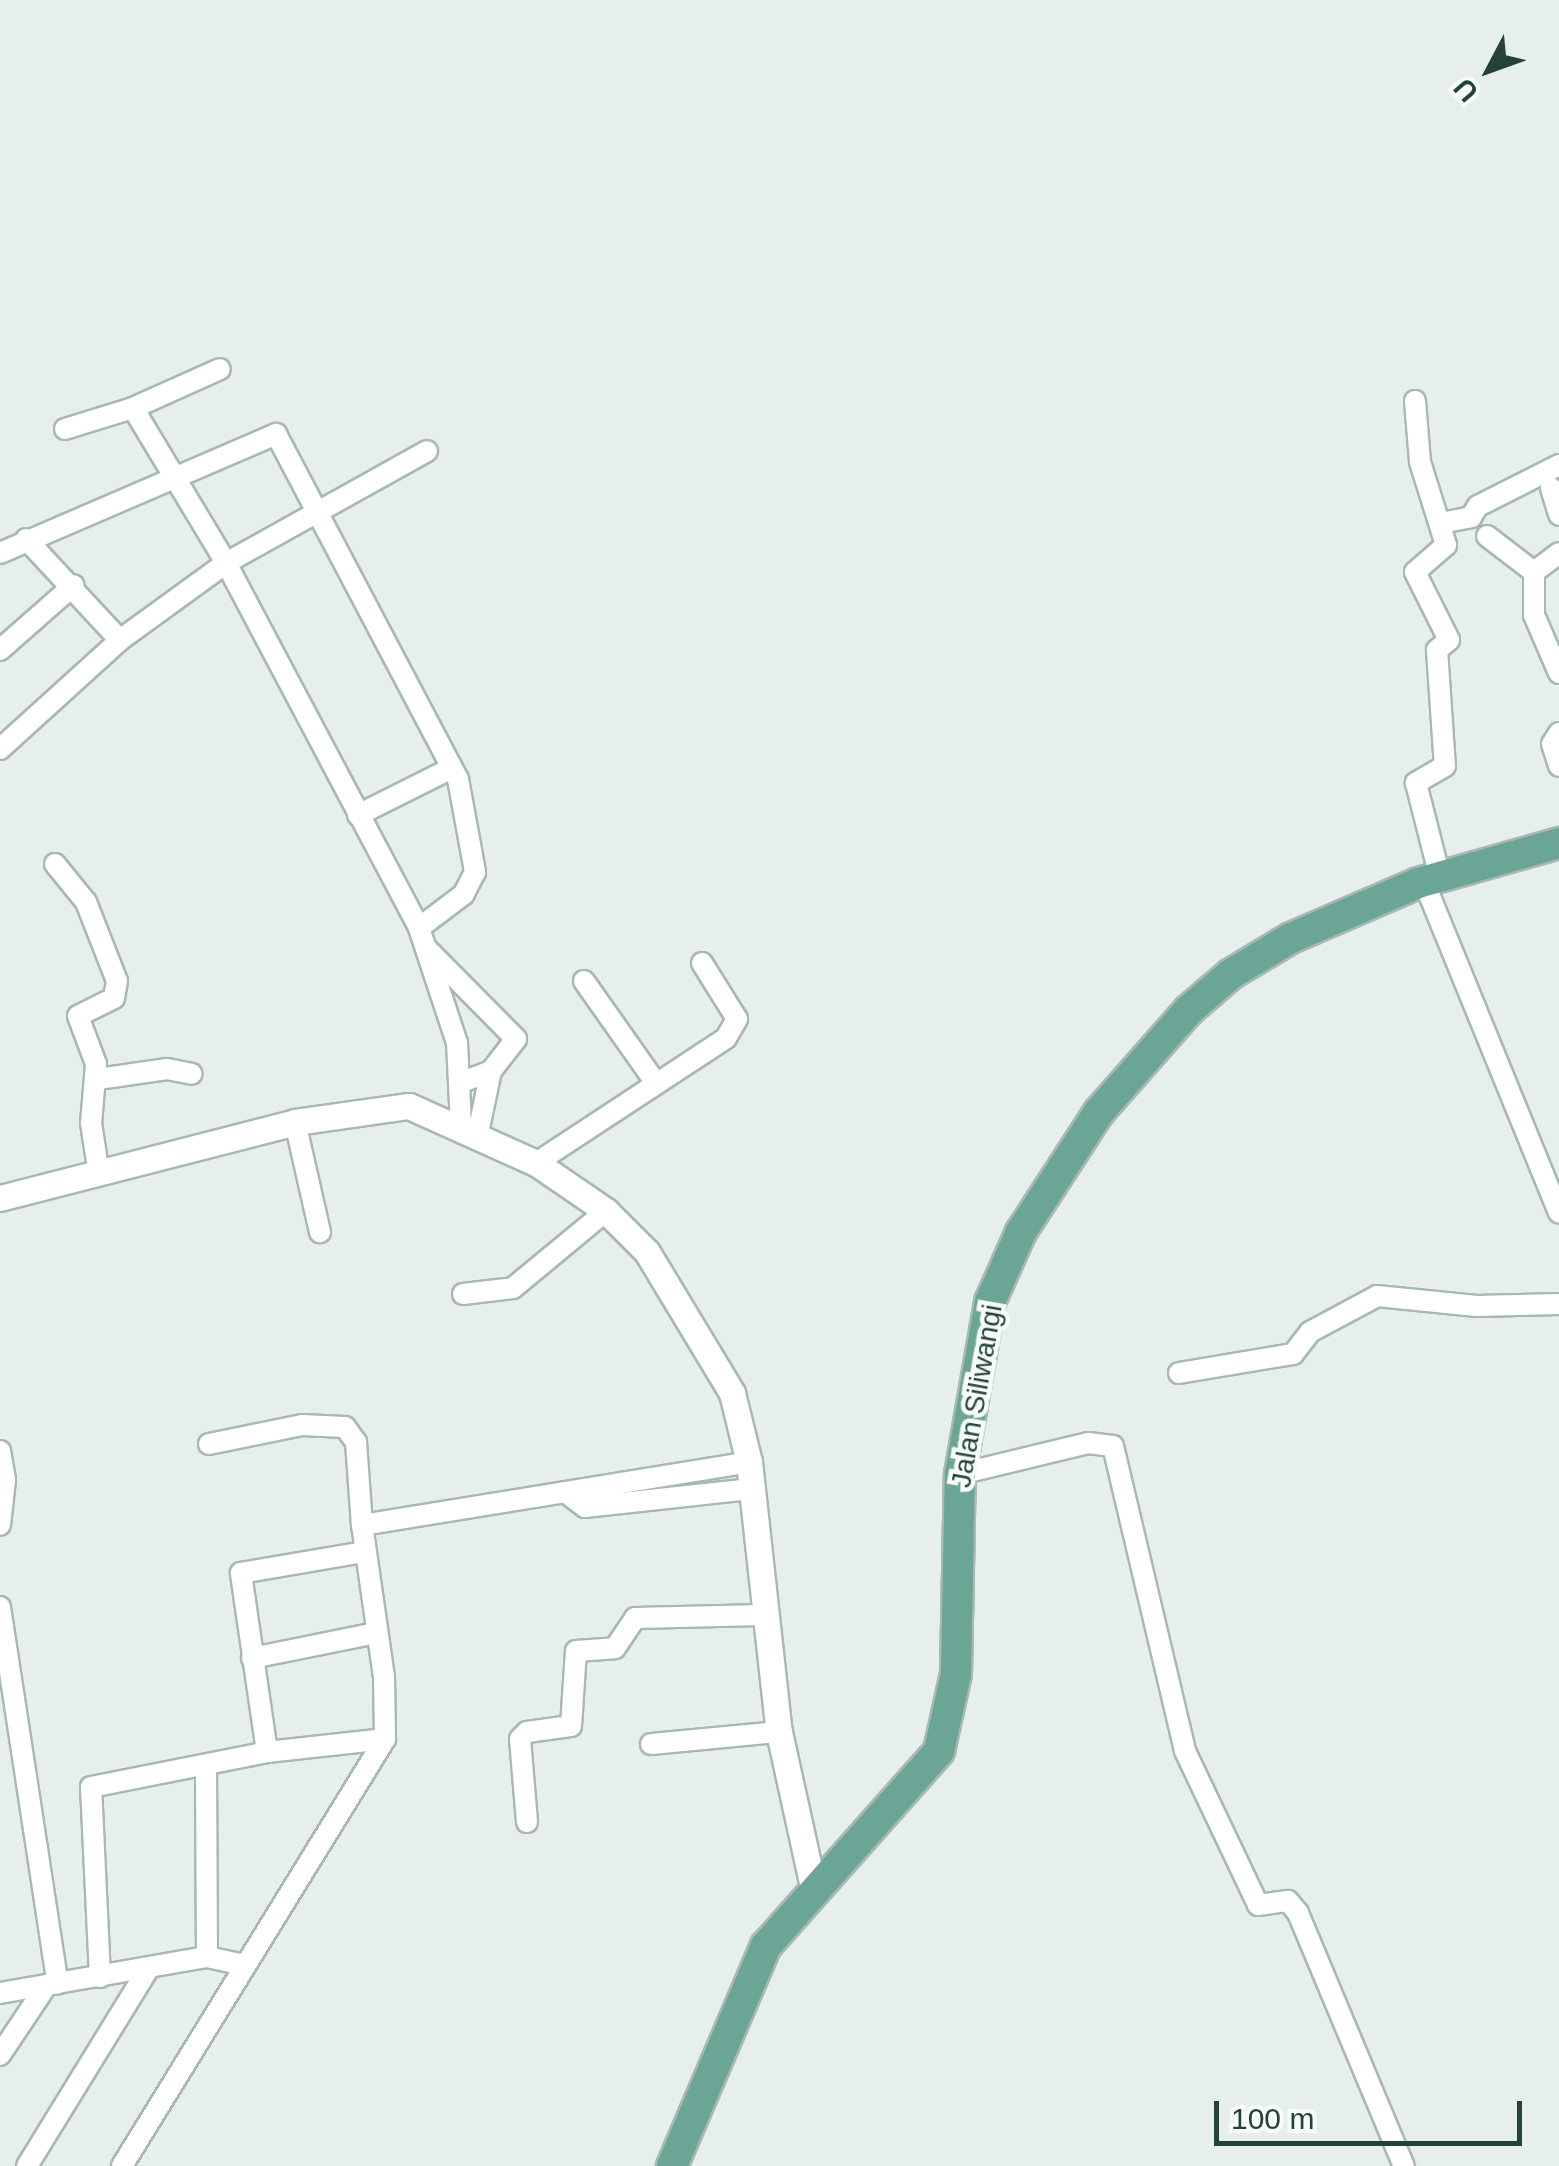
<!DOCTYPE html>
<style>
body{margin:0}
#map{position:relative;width:1559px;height:2166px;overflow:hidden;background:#e6efeb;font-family:Helvetica,sans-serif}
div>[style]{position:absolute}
.roads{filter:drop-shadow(2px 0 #a8b8b2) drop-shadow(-2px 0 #a8b8b2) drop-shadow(0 2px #a8b8b2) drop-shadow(0 -2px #a8b8b2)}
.minor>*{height:20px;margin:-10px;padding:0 10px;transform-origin:10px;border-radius:10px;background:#fff}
.tertiary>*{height:25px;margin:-12.5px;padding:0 12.5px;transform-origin:12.5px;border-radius:12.5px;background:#fff}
.primary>*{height:30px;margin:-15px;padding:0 15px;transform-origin:15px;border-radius:15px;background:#6aa596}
span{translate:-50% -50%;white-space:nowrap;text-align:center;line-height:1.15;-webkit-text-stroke:9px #f7fbf9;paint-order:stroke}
.street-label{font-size:28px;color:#24423a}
.north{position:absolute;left:1439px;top:20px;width:100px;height:100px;-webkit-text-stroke:8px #f7fbf9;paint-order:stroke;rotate:229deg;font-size:28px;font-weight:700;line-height:40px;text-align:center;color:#24423a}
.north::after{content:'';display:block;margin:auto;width:35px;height:45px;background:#24423a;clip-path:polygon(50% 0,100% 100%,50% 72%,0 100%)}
.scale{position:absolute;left:1214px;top:2101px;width:308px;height:45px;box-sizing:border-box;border:5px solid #24423a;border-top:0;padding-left:12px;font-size:30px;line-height:35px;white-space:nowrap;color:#24423a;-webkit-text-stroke:8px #f7fbf9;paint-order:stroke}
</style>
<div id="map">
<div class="roads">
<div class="minor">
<div style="left:1415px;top:401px;width:61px;rotate:85.3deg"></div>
<div style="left:1420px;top:462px;width:87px;rotate:72.6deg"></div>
<div style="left:1446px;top:545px;width:41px;rotate:138.9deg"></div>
<div style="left:1415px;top:572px;width:76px;rotate:63.4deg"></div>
<div style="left:1449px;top:640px;width:16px;rotate:140deg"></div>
<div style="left:1437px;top:650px;width:116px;rotate:86.1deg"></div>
<div style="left:1445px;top:766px;width:34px;rotate:150deg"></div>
<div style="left:1416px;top:783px;width:97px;rotate:75.7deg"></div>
<div style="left:133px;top:408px;width:181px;rotate:59deg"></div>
<div style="left:226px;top:563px;width:413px;rotate:62.1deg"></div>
<div style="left:419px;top:928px;width:121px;rotate:71.7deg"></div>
<div style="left:457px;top:1043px;width:81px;rotate:87.2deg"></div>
<div style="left:65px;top:429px;width:71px;rotate:-17.2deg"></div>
<div style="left:133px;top:408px;width:95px;rotate:-24.1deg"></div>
<div style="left:1551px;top:488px;width:28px;rotate:73deg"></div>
<div style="left:1441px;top:523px;width:31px;rotate:-11deg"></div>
<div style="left:1471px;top:517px;width:13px;rotate:-58deg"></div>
<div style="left:1478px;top:506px;width:91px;rotate:-26.8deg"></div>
<div style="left:1487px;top:536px;width:59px;rotate:37.5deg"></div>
<div style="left:1534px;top:572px;width:43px;rotate:90deg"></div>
<div style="left:1534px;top:615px;width:63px;rotate:66.7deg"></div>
<div style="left:26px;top:539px;width:138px;rotate:47.1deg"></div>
<div style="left:0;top:553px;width:301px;rotate:-23.3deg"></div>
<div style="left:276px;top:434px;width:390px;rotate:62.2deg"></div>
<div style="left:458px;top:779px;width:95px;rotate:79.6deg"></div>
<div style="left:475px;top:872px;width:25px;rotate:117deg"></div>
<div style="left:464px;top:894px;width:56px;rotate:142.9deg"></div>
<div style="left:1534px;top:572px;width:31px;rotate:-37deg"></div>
<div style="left:0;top:650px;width:98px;rotate:-41.3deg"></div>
<div style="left:1559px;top:733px;width:13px;rotate:122deg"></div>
<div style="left:1552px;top:744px;width:23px;rotate:72deg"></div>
<div style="left:0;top:749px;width:162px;rotate:-42.2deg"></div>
<div style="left:120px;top:640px;width:131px;rotate:-36deg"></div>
<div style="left:226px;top:563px;width:230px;rotate:-29.1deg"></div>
<div style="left:358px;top:815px;width:105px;rotate:-26.6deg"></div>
<div style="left:55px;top:864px;width:49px;rotate:50.8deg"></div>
<div style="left:86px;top:902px;width:85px;rotate:68.6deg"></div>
<div style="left:117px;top:981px;width:17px;rotate:100deg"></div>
<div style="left:114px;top:998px;width:40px;rotate:153.4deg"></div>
<div style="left:78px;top:1016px;width:51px;rotate:69.4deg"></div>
<div style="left:96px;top:1064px;width:59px;rotate:94.8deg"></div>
<div style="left:91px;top:1123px;width:46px;rotate:81.2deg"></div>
<div style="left:1424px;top:882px;width:357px;rotate:67.8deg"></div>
<div style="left:428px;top:950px;width:125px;rotate:45.3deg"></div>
<div style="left:516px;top:1039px;width:41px;rotate:128deg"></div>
<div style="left:491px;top:1071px;width:30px;rotate:159deg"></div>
<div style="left:584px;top:981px;width:125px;rotate:54.8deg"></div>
<div style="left:98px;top:1079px;width:70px;rotate:-8.2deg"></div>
<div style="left:167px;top:1069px;width:25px;rotate:11deg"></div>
<div style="left:295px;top:1122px;width:113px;rotate:77.2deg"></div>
<div style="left:478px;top:1133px;width:63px;rotate:-78.2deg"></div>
<div style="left:536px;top:1163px;width:227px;rotate:-33.3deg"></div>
<div style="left:726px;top:1038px;width:22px;rotate:-60deg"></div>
<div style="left:737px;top:1019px;width:66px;rotate:-122deg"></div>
<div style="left:463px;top:1294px;width:50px;rotate:-6.8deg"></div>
<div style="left:513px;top:1288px;width:121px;rotate:-39.6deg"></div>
<div style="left:1179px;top:1373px;width:116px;rotate:-9.5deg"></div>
<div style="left:1293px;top:1354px;width:28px;rotate:-52deg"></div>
<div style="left:1310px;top:1332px;width:76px;rotate:-28.2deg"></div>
<div style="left:1377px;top:1296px;width:100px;rotate:5.7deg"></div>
<div style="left:1477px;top:1306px;width:82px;rotate:-1.4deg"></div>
<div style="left:209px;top:1444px;width:95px;rotate:-11.5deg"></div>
<div style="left:302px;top:1425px;width:43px;rotate:2.7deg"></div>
<div style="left:345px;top:1427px;width:19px;rotate:54deg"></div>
<div style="left:356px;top:1442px;width:83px;rotate:85.9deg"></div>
<div style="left:0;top:1451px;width:29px;rotate:80deg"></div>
<div style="left:5px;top:1480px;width:45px;rotate:96.3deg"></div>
<div style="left:960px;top:1474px;width:132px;rotate:-13.6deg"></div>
<div style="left:1088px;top:1443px;width:25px;rotate:7deg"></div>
<div style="left:1113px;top:1446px;width:313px;rotate:76.7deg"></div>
<div style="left:1185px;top:1751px;width:170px;rotate:64.6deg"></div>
<div style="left:1258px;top:1905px;width:30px;rotate:-8deg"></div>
<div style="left:1288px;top:1901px;width:16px;rotate:50deg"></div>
<div style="left:1298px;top:1913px;width:274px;rotate:67.3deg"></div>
<div style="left:565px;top:1492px;width:25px;rotate:37deg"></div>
<div style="left:585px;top:1507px;width:168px;rotate:-6.2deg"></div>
<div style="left:0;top:1607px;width:381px;rotate:81.3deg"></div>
<div style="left:252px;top:1658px;width:126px;rotate:-11.4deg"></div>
<div style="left:651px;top:1744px;width:129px;rotate:-5.4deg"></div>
<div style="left:267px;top:1752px;width:181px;rotate:-98.3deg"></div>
<div style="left:241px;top:1573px;width:125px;rotate:-9.7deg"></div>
<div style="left:206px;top:1767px;width:190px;rotate:89.7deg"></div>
<div style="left:527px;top:1822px;width:83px;rotate:-94.8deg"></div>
<div style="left:520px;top:1739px;width:10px;rotate:-45deg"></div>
<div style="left:527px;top:1732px;width:44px;rotate:-7.8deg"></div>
<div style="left:571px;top:1726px;width:75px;rotate:-86.2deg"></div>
<div style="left:576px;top:1651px;width:39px;rotate:-4deg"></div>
<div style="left:615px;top:1648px;width:36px;rotate:-56deg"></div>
<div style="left:635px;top:1618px;width:128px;rotate:-1.3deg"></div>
<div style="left:100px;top:1977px;width:190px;rotate:-92.7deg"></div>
<div style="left:91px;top:1787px;width:179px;rotate:-11.2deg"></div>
<div style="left:267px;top:1752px;width:119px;rotate:-6.3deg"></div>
<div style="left:0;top:1993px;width:210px;rotate:-9.9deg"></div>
<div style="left:207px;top:1957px;width:39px;rotate:12deg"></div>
<div style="left:0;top:2055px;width:83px;rotate:-56.3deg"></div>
<div style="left:27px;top:2166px;width:233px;rotate:-58.4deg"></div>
<div style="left:122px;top:2166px;width:501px;rotate:-58.37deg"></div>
<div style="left:385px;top:1739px;width:62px;rotate:-90.9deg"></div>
<div style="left:384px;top:1677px;width:154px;rotate:-98.2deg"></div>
<div style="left:362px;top:1525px;width:392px;rotate:-9.2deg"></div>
</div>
<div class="tertiary">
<div style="left:0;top:1198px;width:305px;rotate:-14.4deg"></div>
<div style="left:295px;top:1122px;width:115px;rotate:-8deg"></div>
<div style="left:409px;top:1106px;width:139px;rotate:24.2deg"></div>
<div style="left:536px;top:1163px;width:85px;rotate:34.4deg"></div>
<div style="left:606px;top:1211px;width:58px;rotate:45deg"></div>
<div style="left:647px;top:1252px;width:165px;rotate:58.9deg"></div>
<div style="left:732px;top:1393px;width:71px;rotate:76.2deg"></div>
<div style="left:749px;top:1462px;width:272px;rotate:83.7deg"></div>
<div style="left:779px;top:1732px;width:158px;rotate:77.6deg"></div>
</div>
<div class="primary">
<div style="left:672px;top:2166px;width:239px;rotate:-66.9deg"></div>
<div style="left:766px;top:1946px;width:261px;rotate:-48.4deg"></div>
<div style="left:939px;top:1751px;width:79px;rotate:-77.6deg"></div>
<div style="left:956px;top:1674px;width:200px;rotate:-88.9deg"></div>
<div style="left:960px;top:1474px;width:175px;rotate:-80.1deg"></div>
<div style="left:990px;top:1302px;width:77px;rotate:-66.1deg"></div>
<div style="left:1021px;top:1232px;width:143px;rotate:-57deg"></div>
<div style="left:1099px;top:1112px;width:136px;rotate:-48.6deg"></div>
<div style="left:1189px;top:1010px;width:55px;rotate:-40.6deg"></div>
<div style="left:1231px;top:974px;width:70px;rotate:-31deg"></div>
<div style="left:1291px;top:938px;width:138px;rotate:-23.4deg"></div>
<div style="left:1418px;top:883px;width:147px;rotate:-15.8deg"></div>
</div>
</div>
<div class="street-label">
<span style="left:977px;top:1396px;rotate:-80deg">Jalan Siliwangi</span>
</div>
<div class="north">U</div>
<div class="scale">100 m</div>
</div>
